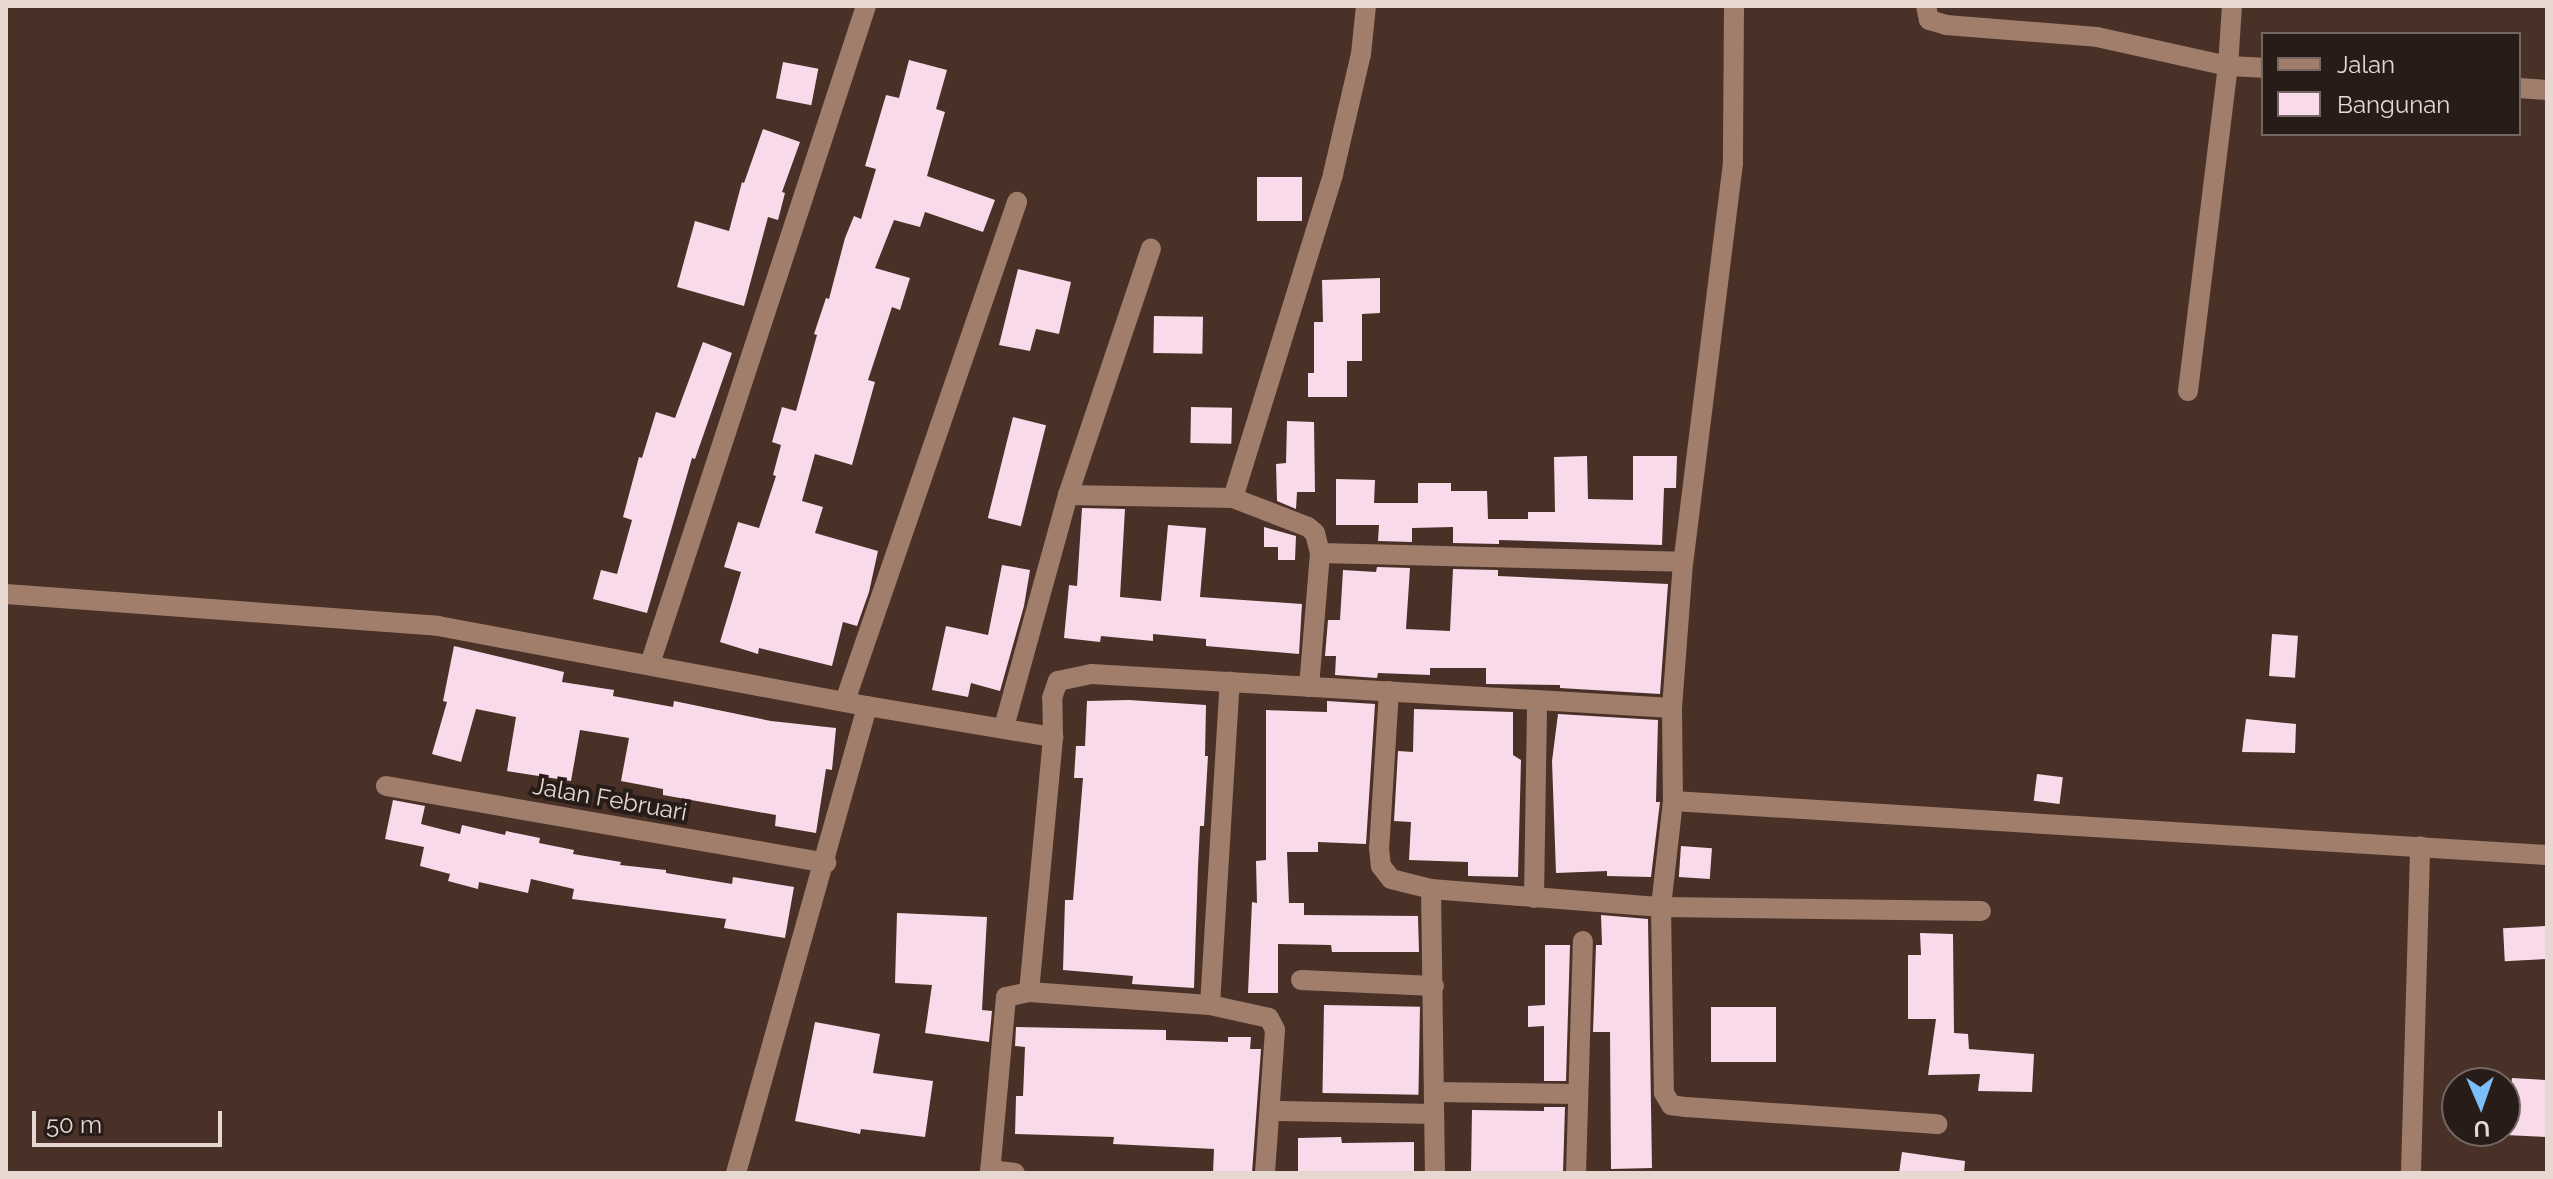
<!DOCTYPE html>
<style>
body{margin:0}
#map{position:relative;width:2553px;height:1179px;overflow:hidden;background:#493127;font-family:Raleway,sans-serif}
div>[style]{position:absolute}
.building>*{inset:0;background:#f8daea;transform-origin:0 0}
.minor>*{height:20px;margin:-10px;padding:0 10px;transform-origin:10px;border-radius:10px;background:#a17e6c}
span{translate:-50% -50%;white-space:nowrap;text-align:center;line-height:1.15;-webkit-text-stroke:8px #271c18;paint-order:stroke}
.street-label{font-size:24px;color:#e6d7d1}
.frame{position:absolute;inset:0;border:8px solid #e6d7d1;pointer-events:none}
.legend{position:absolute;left:2261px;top:32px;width:260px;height:104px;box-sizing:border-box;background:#271c18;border:2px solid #736762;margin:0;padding:10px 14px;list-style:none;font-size:24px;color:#e6d7d1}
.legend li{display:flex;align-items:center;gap:16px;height:40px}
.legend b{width:40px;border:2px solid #736762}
.north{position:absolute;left:2441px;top:1067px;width:80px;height:80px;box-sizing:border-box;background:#271c18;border:2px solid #736762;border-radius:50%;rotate:178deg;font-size:22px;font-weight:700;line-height:32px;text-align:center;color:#e6d7d1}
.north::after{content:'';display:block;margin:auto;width:28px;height:36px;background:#7bbef9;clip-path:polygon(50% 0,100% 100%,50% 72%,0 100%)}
.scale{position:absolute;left:32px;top:1111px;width:190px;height:36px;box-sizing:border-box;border:4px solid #e6d7d1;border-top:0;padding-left:10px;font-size:24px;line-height:28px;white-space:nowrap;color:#e6d7d1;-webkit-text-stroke:6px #271c18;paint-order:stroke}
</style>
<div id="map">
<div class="building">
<div style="clip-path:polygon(909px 60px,947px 70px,936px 109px,945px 112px,927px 176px,995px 200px,983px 232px,925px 212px,920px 227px,894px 220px,875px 268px,910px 278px,900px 310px,892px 307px,868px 380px,875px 382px,852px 465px,815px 454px,802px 501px,823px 507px,815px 533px,878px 551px,869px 592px,857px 626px,843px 622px,832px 666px,759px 648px,758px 654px,720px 642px,741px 572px,724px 567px,738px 522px,759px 528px,776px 476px,773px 475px,781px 445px,772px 442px,782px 407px,796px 411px,817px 335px,814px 334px,826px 298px,829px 299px,845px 238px,854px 216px,861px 219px,876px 169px,865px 166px,886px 95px,899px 98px)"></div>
<div style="left:783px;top:62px;width:36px;height:37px;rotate:11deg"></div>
<div style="clip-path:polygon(763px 129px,800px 142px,782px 192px,785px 193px,778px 220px,768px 217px,744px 306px,677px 287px,695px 221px,729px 231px,742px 182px,744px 183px)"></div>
<div style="left:1257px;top:177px;width:45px;height:44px"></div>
<div style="clip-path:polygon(1018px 269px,1071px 282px,1059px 334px,1036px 329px,1030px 351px,999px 345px)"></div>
<div style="clip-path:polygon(1380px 278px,1380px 313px,1362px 314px,1362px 361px,1347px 361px,1347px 397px,1308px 397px,1308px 373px,1314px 373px,1314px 322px,1323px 322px,1322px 280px)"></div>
<div style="left:1154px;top:316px;width:49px;height:37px;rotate:1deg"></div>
<div style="clip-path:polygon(703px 342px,732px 353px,695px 459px,692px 458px,647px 613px,593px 599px,601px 570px,617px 574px,632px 520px,623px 517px,639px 457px,642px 458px,656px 412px,675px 418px)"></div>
<div style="left:1191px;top:407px;width:41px;height:36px;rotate:1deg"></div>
<div style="left:1013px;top:417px;width:34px;height:104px;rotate:14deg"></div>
<div style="clip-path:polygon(1287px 421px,1314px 422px,1315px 492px,1297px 492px,1296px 509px,1277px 501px,1276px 464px,1286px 463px)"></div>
<div style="clip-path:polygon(1587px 456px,1588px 499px,1633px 500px,1633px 456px,1677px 456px,1676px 488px,1664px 488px,1662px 545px,1499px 540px,1499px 544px,1453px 543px,1453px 527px,1412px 528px,1412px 542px,1378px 541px,1379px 525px,1336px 525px,1336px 479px,1375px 480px,1374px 503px,1418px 503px,1418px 483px,1451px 483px,1451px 491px,1487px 491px,1488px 519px,1528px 519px,1528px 512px,1555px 512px,1554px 457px)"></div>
<div style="clip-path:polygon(1082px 508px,1125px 509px,1120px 597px,1161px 601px,1168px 525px,1206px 528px,1200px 597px,1302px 604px,1299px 654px,1206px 646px,1206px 639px,1153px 634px,1153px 641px,1101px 636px,1100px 642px,1064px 638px,1069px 585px,1077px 586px)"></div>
<div style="clip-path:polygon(1264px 527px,1296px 536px,1295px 560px,1278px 560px,1278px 547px,1264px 547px)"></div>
<div style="clip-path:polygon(1002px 565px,1030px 570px,1024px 606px,1000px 691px,971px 683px,968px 697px,932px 690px,946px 626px,988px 635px)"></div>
<div style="clip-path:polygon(1377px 567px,1410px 568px,1406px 629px,1450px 631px,1453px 569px,1498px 570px,1498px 576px,1668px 584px,1660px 694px,1560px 688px,1560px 685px,1486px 684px,1486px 668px,1430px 668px,1430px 675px,1378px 673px,1377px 678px,1335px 675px,1336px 656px,1325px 656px,1328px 620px,1340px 620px,1343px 570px,1376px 572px)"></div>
<div style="left:2272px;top:634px;width:26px;height:42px;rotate:4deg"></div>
<div style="clip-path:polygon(454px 646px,564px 672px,562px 682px,614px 690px,613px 696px,673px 707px,674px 701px,771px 721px,836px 728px,832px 770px,826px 769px,816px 833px,775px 826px,776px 815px,663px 795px,663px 789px,621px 781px,629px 738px,580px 730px,571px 781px,507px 771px,516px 717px,476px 709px,461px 762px,432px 754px,447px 702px,443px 701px)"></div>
<div style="clip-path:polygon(1129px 700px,1206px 705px,1205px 756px,1208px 756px,1204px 826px,1200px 826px,1198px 867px,1194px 988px,1132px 984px,1133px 976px,1063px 970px,1065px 900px,1073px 900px,1083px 778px,1074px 778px,1076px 746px,1085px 746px,1087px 701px)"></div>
<div style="clip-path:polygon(1327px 701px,1375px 704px,1366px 844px,1318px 842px,1318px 852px,1287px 852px,1289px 903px,1304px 903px,1304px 915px,1418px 916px,1419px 952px,1332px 952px,1331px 945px,1278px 944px,1278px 993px,1248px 993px,1252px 902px,1257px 903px,1256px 861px,1266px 860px,1266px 710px,1327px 712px)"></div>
<div style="clip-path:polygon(1414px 709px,1513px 712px,1513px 755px,1521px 760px,1518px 877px,1468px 876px,1468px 862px,1409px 860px,1411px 822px,1394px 821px,1398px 751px,1413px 752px)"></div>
<div style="clip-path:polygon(1558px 714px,1658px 720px,1656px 802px,1660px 802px,1651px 877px,1607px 876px,1607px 871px,1556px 873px,1552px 761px)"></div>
<div style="clip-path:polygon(2246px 719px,2296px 724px,2295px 753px,2242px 752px)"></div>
<div style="left:2037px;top:774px;width:26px;height:27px;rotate:7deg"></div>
<div style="clip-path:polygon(393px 800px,425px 806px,421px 824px,460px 834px,462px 825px,505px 835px,506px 831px,540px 838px,539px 843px,574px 850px,573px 854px,621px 862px,620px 865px,666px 870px,666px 873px,732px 884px,733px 877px,794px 887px,785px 938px,724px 928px,726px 919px,572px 899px,574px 889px,531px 879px,528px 893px,479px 882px,478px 889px,448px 881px,450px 874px,420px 866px,424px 847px,385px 839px)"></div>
<div style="left:1681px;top:846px;width:31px;height:31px;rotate:4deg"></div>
<div style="clip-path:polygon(897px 913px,987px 917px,982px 1010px,992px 1011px,989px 1042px,925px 1033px,932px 985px,895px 983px)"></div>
<div style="clip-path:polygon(1601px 915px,1648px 919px,1652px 1168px,1611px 1169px,1610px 1032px,1593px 1032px,1596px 945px,1602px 945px)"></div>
<div style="left:2545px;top:926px;width:33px;height:42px;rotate:87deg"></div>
<div style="clip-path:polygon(1920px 933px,1953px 934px,1954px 1033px,1968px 1034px,1969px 1049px,2034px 1054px,2032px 1092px,1978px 1091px,1980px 1074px,1928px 1075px,1936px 1019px,1908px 1019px,1908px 955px,1921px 955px)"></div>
<div style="clip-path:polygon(1545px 945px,1570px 945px,1566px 1081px,1544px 1081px,1544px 1026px,1528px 1027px,1528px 1006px,1545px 1005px)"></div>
<div style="left:1324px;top:1005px;width:96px;height:88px;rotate:1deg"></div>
<div style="left:1711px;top:1007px;width:65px;height:55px"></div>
<div style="clip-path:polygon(815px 1022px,880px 1034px,873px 1073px,933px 1081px,925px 1137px,861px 1129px,860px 1134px,795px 1121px)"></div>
<div style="clip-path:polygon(1016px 1027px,1166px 1030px,1166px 1040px,1228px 1042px,1228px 1037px,1251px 1037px,1250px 1049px,1261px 1049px,1252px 1173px,1213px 1173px,1214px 1149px,1113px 1144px,1114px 1137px,1015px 1134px,1016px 1096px,1023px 1096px,1025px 1047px,1015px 1046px)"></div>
<div style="clip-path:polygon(2512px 1078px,2546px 1080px,2547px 1137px,2505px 1135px,2505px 1095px,2510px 1094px)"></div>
<div style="clip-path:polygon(1544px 1107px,1565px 1107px,1563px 1173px,1471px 1173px,1472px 1110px,1544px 1111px)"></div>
<div style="clip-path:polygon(1341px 1137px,1342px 1143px,1414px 1142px,1414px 1173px,1298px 1173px,1298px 1138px)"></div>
<div style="clip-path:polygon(1902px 1152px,1965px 1161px,1964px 1173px,1899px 1173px)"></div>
</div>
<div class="minor">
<div style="left:1734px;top:6px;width:157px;rotate:90.4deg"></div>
<div style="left:1733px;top:163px;width:402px;rotate:97.1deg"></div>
<div style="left:1683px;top:562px;width:146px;rotate:94.3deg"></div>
<div style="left:1672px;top:708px;width:93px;rotate:89.4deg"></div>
<div style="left:1673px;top:801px;width:107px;rotate:96.5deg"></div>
<div style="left:1661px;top:907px;width:186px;rotate:89.1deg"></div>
<div style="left:1664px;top:1093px;width:14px;rotate:60deg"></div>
<div style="left:1671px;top:1105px;width:15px;rotate:8deg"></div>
<div style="left:1686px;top:1107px;width:252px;rotate:3.9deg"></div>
<div style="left:1926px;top:6px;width:14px;rotate:78deg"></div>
<div style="left:1929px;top:20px;width:18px;rotate:16deg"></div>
<div style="left:1946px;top:25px;width:151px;rotate:4.5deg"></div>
<div style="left:2097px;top:37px;width:134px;rotate:12.5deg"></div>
<div style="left:2228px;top:66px;width:35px;rotate:3deg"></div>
<div style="left:2519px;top:88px;width:28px;rotate:4deg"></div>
<div style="left:2188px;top:391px;width:327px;rotate:-83deg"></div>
<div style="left:2228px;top:66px;width:60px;rotate:-86.2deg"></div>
<div style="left:1068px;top:495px;width:260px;rotate:-71.4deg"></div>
<div style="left:1233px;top:498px;width:339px;rotate:-72.8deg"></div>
<div style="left:1333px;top:174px;width:123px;rotate:-76.9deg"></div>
<div style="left:1361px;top:54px;width:48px;rotate:-84.1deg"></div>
<div style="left:6px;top:594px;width:433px;rotate:4.2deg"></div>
<div style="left:438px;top:626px;width:436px;rotate:10.6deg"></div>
<div style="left:867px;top:706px;width:189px;rotate:9.5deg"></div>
<div style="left:650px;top:664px;width:693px;rotate:-71.83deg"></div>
<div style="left:1309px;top:687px;width:134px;rotate:-85.3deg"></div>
<div style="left:1389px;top:691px;width:157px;rotate:93.6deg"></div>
<div style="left:1379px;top:848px;width:18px;rotate:84deg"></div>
<div style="left:1381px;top:866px;width:16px;rotate:52deg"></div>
<div style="left:1391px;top:879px;width:41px;rotate:14deg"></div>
<div style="left:1431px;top:889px;width:231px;rotate:4.5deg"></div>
<div style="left:1661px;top:907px;width:320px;rotate:0.7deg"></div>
<div style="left:845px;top:701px;width:528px;rotate:-70.98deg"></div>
<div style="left:1004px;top:727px;width:241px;rotate:-74.6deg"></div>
<div style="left:1068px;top:495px;width:165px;rotate:1deg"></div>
<div style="left:1233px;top:498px;width:80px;rotate:21.1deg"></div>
<div style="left:1308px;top:527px;width:9px;rotate:41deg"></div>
<div style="left:1315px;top:533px;width:21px;rotate:76deg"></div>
<div style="left:1320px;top:553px;width:363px;rotate:1.4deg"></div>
<div style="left:386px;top:786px;width:447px;rotate:9.9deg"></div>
<div style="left:1673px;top:801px;width:876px;rotate:3.54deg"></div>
<div style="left:1431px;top:889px;width:284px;rotate:89.2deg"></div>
<div style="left:1534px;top:898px;width:196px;rotate:-89.1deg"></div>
<div style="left:1301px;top:980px;width:133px;rotate:2.6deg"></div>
<div style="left:1029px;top:992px;width:256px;rotate:-84.6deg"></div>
<div style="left:1053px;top:737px;width:39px;rotate:-91deg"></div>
<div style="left:1052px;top:698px;width:18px;rotate:-71deg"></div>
<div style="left:1058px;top:681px;width:34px;rotate:-12deg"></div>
<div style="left:1091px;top:674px;width:582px;rotate:3.35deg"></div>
<div style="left:1210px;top:1005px;width:324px;rotate:-86.5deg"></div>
<div style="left:1434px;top:1092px;width:144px;rotate:0.8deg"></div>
<div style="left:1280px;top:1111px;width:154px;rotate:1.1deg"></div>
<div style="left:990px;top:1170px;width:25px;rotate:7deg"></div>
<div style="left:736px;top:1173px;width:485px;rotate:-74.3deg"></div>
<div style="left:990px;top:1173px;width:177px;rotate:-84.8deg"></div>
<div style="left:1006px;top:997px;width:24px;rotate:-12deg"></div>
<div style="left:1029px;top:992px;width:181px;rotate:4.1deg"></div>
<div style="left:1210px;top:1005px;width:60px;rotate:12.4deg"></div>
<div style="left:1269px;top:1018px;width:13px;rotate:63deg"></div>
<div style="left:1275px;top:1030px;width:143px;rotate:94deg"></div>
<div style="left:1576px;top:1173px;width:232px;rotate:-88.3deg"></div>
<div style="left:2411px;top:1173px;width:327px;rotate:-88.4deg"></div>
</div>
<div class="street-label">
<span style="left:610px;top:799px;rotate:10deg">Jalan Februari</span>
</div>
<div class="frame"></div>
<ul class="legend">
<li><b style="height:10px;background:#a17e6c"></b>Jalan</li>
<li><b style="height:22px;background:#f8daea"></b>Bangunan</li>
</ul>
<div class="north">U</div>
<div class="scale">50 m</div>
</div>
